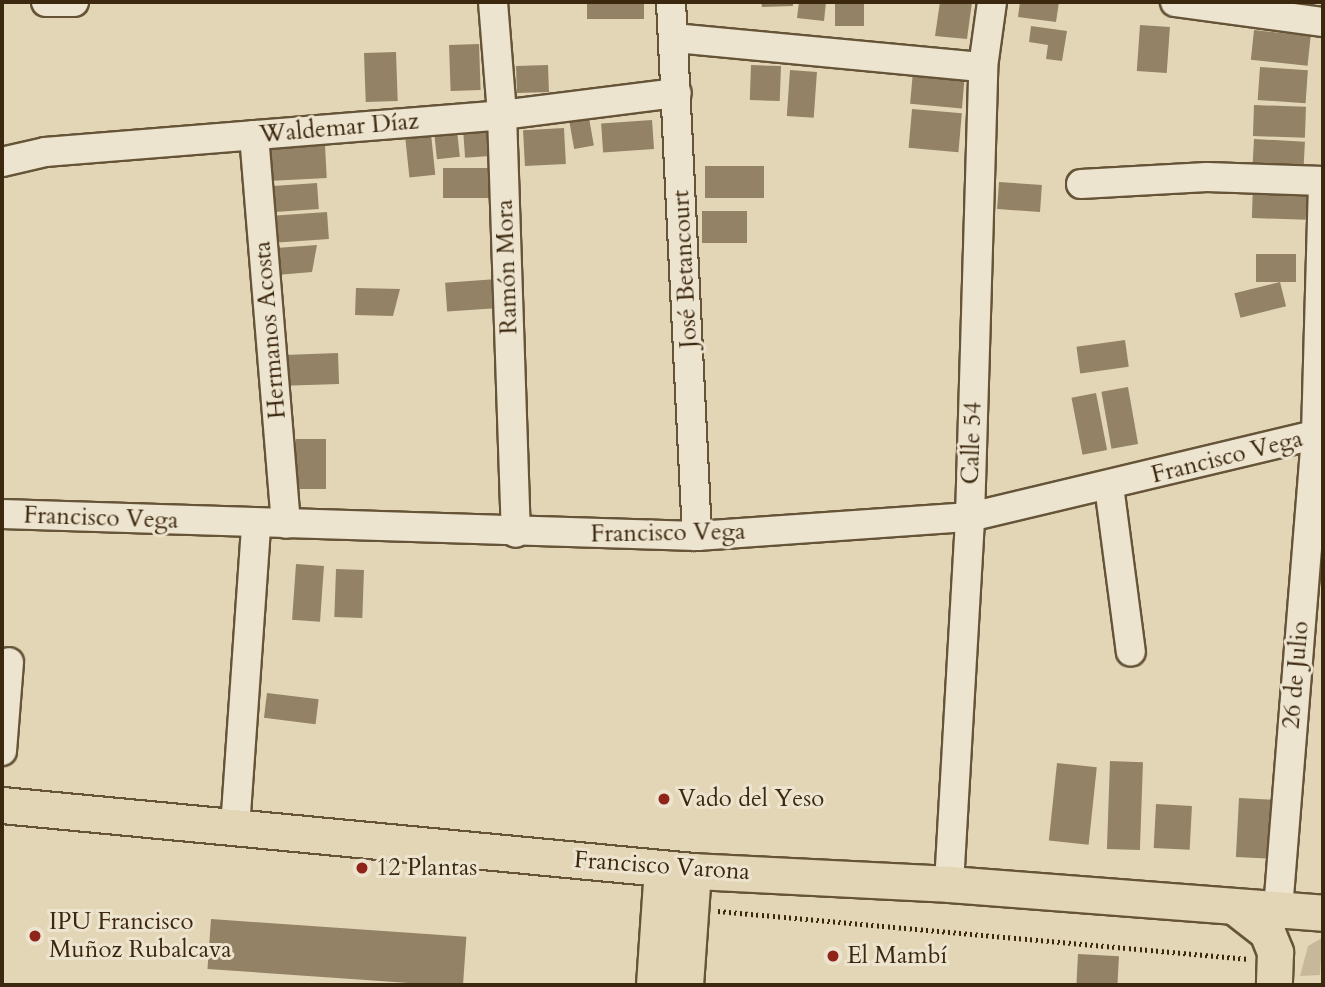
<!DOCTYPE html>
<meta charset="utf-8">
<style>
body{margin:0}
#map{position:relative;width:1325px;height:987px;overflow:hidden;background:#e3d6b6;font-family:Cardo,serif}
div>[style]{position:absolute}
.green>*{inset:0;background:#c7b899}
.building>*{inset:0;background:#938265;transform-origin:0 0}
.path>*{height:4.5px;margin-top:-2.25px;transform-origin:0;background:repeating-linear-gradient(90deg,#3c280e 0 2px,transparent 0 5.5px)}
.roads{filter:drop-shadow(2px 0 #665438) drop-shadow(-2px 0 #665438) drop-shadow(0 2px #665438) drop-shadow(0 -2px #665438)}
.minor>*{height:28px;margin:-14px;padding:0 14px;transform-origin:14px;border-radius:14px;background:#ede4d0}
.major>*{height:35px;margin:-17.5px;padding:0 17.5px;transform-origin:17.5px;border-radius:17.5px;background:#e3d6b6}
.dots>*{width:19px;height:19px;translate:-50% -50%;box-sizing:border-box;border:4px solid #ede4d0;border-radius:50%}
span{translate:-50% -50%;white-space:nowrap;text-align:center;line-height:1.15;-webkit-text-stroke:6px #ede4d0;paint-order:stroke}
.street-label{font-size:24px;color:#3c280e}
.poi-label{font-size:24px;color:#3c280e}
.left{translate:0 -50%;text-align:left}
.frame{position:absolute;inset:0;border:4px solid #3c280e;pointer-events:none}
</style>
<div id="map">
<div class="green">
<div style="clip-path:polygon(1322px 938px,1320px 975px,1300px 976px,1308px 946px)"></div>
</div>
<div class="building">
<div style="left:587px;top:2px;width:57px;height:17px"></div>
<div style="clip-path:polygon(761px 2px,793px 2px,793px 6px,762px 7px)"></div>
<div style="clip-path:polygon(799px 2px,826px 2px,824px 21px,797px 18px)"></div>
<div style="left:835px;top:2px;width:29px;height:24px"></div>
<div style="clip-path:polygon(940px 2px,972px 2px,967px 39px,935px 36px)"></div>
<div style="clip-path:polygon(1020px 2px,1059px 2px,1056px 22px,1018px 17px)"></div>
<div style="left:1140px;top:25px;width:30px;height:46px;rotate:4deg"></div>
<div style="clip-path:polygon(1031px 26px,1067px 31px,1062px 61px,1046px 59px,1048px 45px,1029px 42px)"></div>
<div style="left:1254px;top:30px;width:57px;height:30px;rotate:6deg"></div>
<div style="left:479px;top:44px;width:46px;height:30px;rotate:88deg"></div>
<div style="left:396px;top:52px;width:49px;height:32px;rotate:88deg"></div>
<div style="left:548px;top:65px;width:27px;height:32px;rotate:88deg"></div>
<div style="left:751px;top:65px;width:30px;height:35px;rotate:2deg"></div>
<div style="left:1260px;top:67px;width:48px;height:33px;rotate:4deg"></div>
<div style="left:790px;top:70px;width:27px;height:46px;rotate:4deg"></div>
<div style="left:913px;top:71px;width:52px;height:33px;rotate:5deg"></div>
<div style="left:1254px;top:105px;width:52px;height:31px;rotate:2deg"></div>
<div style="left:912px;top:109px;width:50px;height:39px;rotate:5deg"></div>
<div style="left:589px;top:118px;width:28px;height:20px;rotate:80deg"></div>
<div style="left:652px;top:120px;width:29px;height:51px;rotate:86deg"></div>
<div style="left:488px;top:127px;width:29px;height:25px;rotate:86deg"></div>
<div style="left:564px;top:128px;width:36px;height:41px;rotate:87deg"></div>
<div style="left:457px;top:130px;width:27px;height:23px;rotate:84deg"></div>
<div style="left:431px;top:134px;width:41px;height:26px;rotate:84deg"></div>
<div style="left:1254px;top:139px;width:51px;height:27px;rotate:3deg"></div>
<div style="left:325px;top:145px;width:33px;height:58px;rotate:87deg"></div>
<div style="left:705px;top:166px;width:59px;height:32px"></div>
<div style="left:443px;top:168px;width:47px;height:30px"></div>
<div style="left:999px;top:182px;width:43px;height:27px;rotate:4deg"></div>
<div style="left:317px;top:183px;width:26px;height:51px;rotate:86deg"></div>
<div style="left:1253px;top:185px;width:54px;height:33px;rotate:2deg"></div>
<div style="left:747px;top:211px;width:32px;height:45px;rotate:90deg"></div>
<div style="left:327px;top:212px;width:27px;height:51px;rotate:86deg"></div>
<div style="clip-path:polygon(317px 245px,312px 272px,277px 275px,276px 248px)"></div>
<div style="left:1256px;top:254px;width:40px;height:28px"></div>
<div style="left:497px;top:279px;width:29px;height:52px;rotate:86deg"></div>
<div style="left:1280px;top:282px;width:25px;height:47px;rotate:76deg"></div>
<div style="clip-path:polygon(356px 288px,400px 289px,393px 316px,355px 315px)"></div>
<div style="left:1125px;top:340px;width:27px;height:49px;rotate:82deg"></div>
<div style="left:338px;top:353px;width:31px;height:54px;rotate:88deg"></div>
<div style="left:1128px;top:387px;width:58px;height:27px;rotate:80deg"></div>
<div style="left:1096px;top:393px;width:58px;height:25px;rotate:79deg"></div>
<div style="left:296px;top:439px;width:30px;height:50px"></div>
<div style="left:296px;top:564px;width:28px;height:56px;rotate:4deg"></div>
<div style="left:336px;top:569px;width:28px;height:48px;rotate:2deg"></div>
<div style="left:267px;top:693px;width:52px;height:25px;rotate:7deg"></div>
<div style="left:1110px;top:761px;width:33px;height:88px;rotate:2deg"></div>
<div style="left:1057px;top:763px;width:40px;height:78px;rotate:6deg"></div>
<div style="left:1239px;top:798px;width:36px;height:59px;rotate:3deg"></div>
<div style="left:1156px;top:804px;width:36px;height:44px;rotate:3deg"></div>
<div style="left:211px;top:919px;width:256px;height:50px;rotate:4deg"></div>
<div style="left:1078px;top:954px;width:41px;height:31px;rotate:3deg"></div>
</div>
<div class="path">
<div style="left:718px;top:911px;width:533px;rotate:5.17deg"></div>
</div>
<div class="roads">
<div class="minor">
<div style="left:46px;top:2px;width:28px"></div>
<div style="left:493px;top:2px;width:113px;rotate:85.4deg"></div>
<div style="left:502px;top:115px;width:418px;rotate:88.1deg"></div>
<div style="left:671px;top:2px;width:535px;rotate:87.21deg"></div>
<div style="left:1175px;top:2px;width:149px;rotate:7.7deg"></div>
<div style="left:674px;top:38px;width:310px;rotate:5.4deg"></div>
<div style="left:254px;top:135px;width:390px;rotate:85.3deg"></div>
<div style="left:2px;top:162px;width:44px;rotate:-13.1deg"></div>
<div style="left:45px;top:152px;width:458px;rotate:-4.6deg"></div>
<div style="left:502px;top:115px;width:176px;rotate:-7.2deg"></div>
<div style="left:1081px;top:184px;width:126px;rotate:-3.2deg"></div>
<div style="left:1207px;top:177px;width:116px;rotate:2deg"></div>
<div style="left:1109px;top:486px;width:167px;rotate:82.5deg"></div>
<div style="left:2px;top:514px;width:695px;rotate:1.81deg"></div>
<div style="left:697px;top:536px;width:274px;rotate:-4deg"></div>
<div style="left:970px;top:517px;width:363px;rotate:-13.4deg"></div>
<div style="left:2px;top:751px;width:89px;rotate:-85.5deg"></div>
<div style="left:235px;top:828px;width:305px;rotate:-86deg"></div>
<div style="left:949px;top:884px;width:368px;rotate:-86.7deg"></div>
<div style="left:970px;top:517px;width:450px;rotate:-88.3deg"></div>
<div style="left:983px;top:67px;width:66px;rotate:-82.1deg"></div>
<div style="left:1278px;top:909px;width:477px;rotate:-85.4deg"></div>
<div style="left:1316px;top:434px;width:244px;rotate:-88.4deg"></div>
</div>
<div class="major">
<div style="left:2px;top:805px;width:694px;rotate:5.46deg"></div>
<div style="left:693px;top:871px;width:256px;rotate:2.9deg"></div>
<div style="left:949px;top:884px;width:375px;rotate:4.4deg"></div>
<div style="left:1235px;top:907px;width:41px;rotate:38deg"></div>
<div style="left:1267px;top:932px;width:22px;rotate:68deg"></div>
<div style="left:1275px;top:952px;width:33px;rotate:92deg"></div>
<div style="left:654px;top:985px;width:117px;rotate:-86.1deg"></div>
<div style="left:685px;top:985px;width:114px;rotate:-86deg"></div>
</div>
</div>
<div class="dots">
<div style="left:664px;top:799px;background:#8f2418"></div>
<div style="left:362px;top:868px;background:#8f2418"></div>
<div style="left:35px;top:936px;background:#8f2418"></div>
<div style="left:833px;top:956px;background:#8f2418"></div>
</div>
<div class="street-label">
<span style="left:339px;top:128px;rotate:-5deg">Waldemar Díaz</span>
<span style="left:507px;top:267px;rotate:-92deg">Ramón Mora</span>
<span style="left:685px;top:269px;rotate:-93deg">José Betancourt</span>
<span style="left:270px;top:330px;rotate:-95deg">Hermanos Acosta</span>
<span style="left:972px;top:443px;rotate:-88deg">Calle 54</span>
<span style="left:1227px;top:457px;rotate:-14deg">Francisco Vega</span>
<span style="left:101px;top:518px;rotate:2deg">Francisco Vega</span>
<span style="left:668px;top:533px;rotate:-1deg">Francisco Vega</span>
<span style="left:1296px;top:675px;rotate:-85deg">26 de Julio</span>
<span style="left:662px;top:866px;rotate:4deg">Francisco Varona</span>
</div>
<div class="poi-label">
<span class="left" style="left:678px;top:799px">Vado del Yeso</span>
<span class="left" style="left:376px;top:868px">12 Plantas</span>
<span class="left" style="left:49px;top:936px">IPU Francisco<br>Muñoz Rubalcava</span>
<span class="left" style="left:847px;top:956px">El Mambí</span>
</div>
<div class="frame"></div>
</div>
